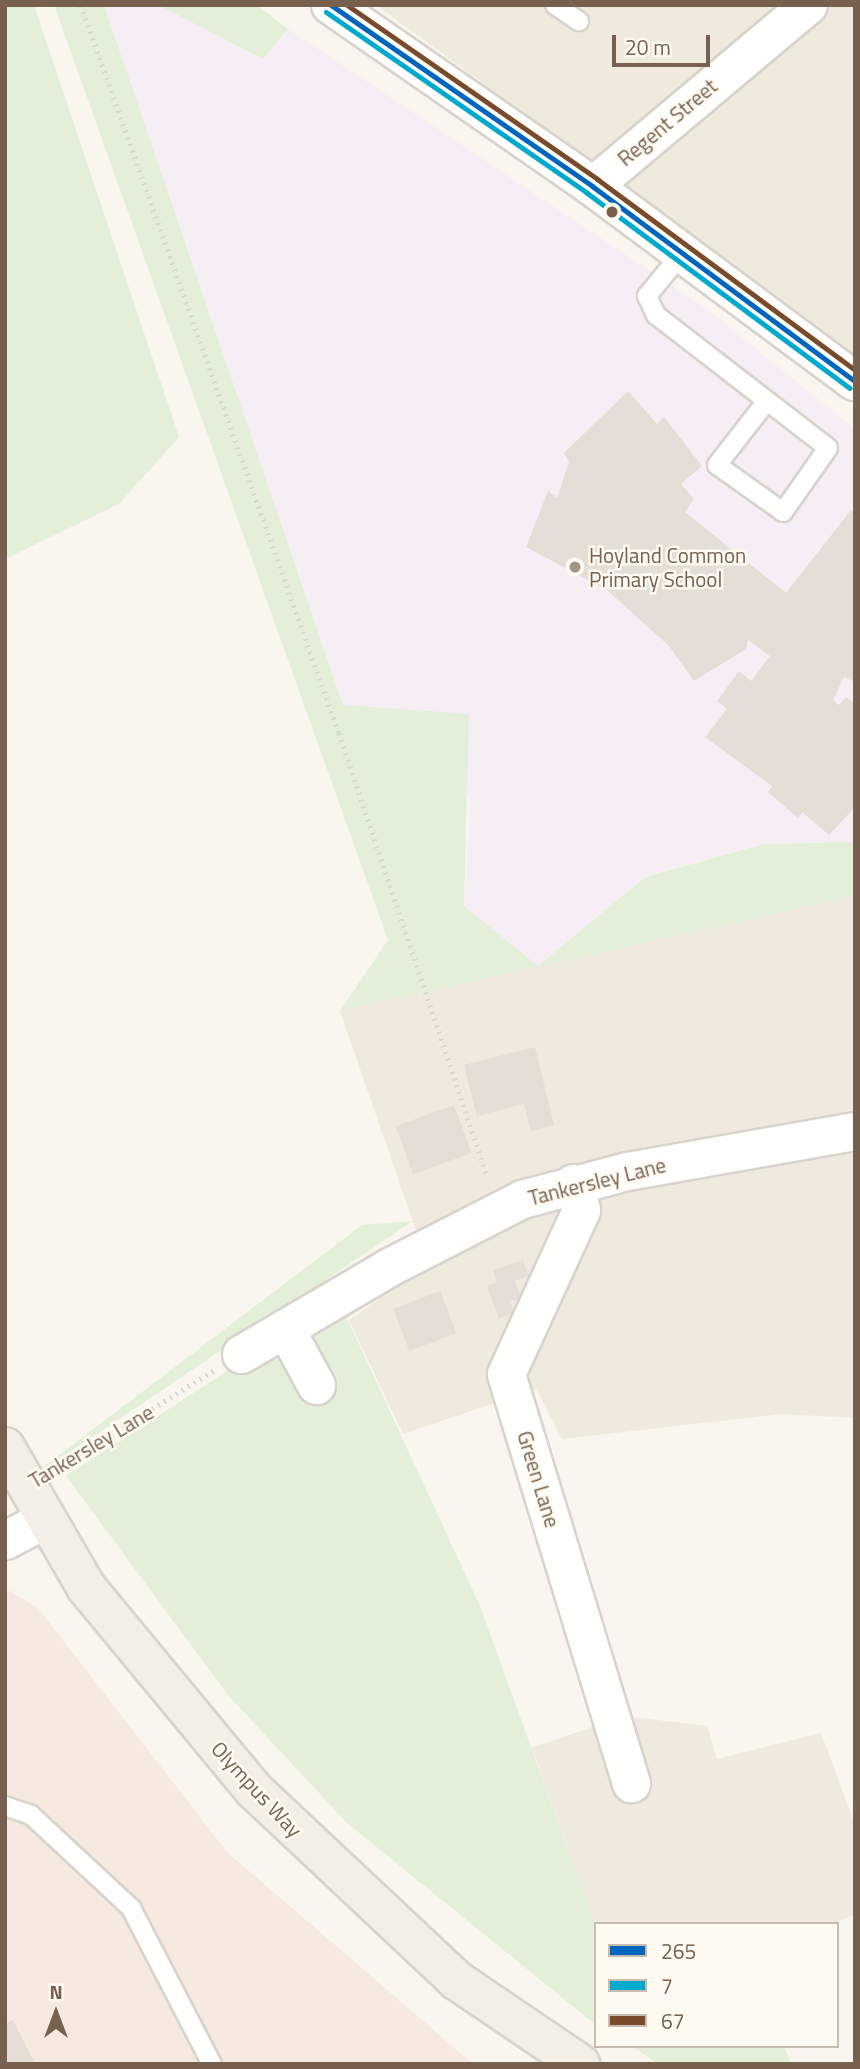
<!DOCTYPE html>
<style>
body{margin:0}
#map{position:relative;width:860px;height:2069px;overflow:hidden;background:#f8f6ef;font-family:"Titillium Web",sans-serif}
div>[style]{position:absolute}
.residential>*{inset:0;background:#f0e9dd}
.commercial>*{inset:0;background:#f5e9e0}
.education>*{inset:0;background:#f6eef4}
.green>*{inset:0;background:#e4efda}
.building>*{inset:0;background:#e4ded6;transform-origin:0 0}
.path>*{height:4.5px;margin-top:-2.25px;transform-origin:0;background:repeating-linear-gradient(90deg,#dad6d0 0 2px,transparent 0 7px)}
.roads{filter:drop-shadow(2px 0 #d7d3cd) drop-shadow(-2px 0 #d7d3cd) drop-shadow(0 2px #d7d3cd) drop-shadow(0 -2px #d7d3cd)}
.lane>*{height:18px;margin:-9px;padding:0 9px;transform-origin:9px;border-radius:9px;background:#fefefd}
.street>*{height:37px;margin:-18.5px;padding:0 18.5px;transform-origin:18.5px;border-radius:18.5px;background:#fefefd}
.secondary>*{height:38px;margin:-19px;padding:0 19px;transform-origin:19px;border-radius:19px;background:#fefefd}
.primary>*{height:38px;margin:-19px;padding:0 19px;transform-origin:19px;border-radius:19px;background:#f3efe7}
.bus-1>*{height:5px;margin:-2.5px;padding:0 2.5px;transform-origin:2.5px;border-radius:2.5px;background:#0065bd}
.bus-2>*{height:5px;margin:-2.5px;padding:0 2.5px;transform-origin:2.5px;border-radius:2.5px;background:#00a9ce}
.bus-3>*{height:5px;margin:-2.5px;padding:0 2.5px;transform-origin:2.5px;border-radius:2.5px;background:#7a4b2a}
.dots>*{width:19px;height:19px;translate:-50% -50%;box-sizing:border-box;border:4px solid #fefaf1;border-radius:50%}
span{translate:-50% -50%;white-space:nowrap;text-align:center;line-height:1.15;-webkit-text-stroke:5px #fefaf1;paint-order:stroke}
.street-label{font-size:21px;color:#77604e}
.poi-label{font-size:21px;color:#77604e}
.left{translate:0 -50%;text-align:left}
.frame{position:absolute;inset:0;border:7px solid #77604e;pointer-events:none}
.legend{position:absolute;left:594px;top:1922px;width:245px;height:126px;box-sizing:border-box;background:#fefaf1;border:2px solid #c8bcb0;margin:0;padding:9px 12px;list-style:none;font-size:21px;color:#77604e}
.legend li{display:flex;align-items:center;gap:14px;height:35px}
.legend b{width:35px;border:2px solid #c8bcb0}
.north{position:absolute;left:21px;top:1978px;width:70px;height:70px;-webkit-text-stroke:5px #fefaf1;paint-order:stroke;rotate:0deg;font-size:19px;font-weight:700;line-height:28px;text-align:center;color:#77604e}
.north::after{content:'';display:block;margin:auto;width:24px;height:32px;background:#77604e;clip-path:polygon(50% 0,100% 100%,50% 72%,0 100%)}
.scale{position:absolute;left:612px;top:35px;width:98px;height:32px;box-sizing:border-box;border:4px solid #77604e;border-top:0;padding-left:9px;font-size:21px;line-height:24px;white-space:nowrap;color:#77604e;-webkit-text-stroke:5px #fefaf1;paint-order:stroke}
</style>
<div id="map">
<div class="residential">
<div style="clip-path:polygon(376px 5px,855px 5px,855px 362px,738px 270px)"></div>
<div style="clip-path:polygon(855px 896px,855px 1418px,782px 1414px,562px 1439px,536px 1389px,403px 1434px,349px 1320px,428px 1265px,340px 1011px)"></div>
<div style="clip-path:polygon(624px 1716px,707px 1726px,717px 1759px,821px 1733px,855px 1825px,855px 1914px,832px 1924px,596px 1928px,532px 1748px)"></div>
</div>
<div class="commercial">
<div style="clip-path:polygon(10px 1591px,38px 1608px,227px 1852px,473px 2064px,5px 2064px,5px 1593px)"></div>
</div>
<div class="education">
<div style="clip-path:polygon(104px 5px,158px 5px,262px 59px,288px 29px,707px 309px,855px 429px,855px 842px,764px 844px,645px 876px,538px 967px,464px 906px,471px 799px,343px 705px)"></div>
</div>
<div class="green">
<div style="clip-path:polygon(5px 5px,34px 5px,179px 437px,119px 504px,5px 559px)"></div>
<div style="clip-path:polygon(54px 5px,104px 5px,343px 705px,469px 714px,464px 906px,538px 966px,645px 877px,764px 844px,855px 842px,855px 896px,340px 1011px,388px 940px)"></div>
<div style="clip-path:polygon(158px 5px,257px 5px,288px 29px,263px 59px)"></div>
<div style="clip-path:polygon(413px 1221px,5px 1496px,362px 1225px)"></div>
<div style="clip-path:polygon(343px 1310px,480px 1606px,596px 1927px,596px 2025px,347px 1823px,228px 1695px,66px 1476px,250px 1356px,290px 1362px,312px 1345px,317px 1329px)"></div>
<div style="clip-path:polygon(631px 2046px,783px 2046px,792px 2064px,659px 2064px)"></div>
</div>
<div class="building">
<div style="clip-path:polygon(628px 391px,657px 424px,664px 417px,702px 466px,681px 484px,694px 499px,685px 512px,786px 593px,851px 510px,855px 513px,855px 682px,844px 677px,833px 700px,839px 705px,846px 697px,855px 704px,855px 807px,829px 835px,802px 812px,798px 818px,768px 792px,772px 786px,705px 737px,727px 709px,717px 701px,739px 671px,751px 681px,770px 656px,748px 640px,746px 649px,694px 681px,669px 646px,608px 591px,526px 547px,548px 491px,557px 498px,569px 462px,564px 453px)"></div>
<div style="clip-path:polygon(535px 1047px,554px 1125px,531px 1131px,524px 1104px,477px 1116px,464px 1065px)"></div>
<div style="left:454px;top:1105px;width:51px;height:62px;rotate:70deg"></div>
<div style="clip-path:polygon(523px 1260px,529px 1276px,515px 1281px,521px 1298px,510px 1301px,514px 1313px,499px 1318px,487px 1286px,497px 1282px,493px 1270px)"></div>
<div style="left:440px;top:1291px;width:45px;height:50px;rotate:69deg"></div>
<div style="clip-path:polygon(13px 2020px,35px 2064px,5px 2064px,5px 2024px)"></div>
</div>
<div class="path">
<div style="left:81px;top:5px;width:772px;rotate:70.49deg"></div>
<div style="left:339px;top:733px;width:469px;rotate:71.5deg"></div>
<div style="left:57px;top:1468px;width:184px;rotate:-31.9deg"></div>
</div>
<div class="roads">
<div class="lane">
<div style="left:555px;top:5px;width:29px;rotate:34deg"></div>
<div style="left:683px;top:252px;width:57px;rotate:129.3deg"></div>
<div style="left:647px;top:296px;width:21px;rotate:65deg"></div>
<div style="left:656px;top:315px;width:217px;rotate:37.7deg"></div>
<div style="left:828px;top:448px;width:78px;rotate:125.1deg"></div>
<div style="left:783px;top:512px;width:81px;rotate:-144.5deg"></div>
<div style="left:717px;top:465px;width:80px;rotate:-52.1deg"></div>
<div style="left:5px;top:1806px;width:28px;rotate:19deg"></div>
<div style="left:31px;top:1815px;width:137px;rotate:42.9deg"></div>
<div style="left:131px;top:1908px;width:176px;rotate:62.6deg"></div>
</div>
<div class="street">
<div style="left:592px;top:186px;width:282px;rotate:-40deg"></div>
<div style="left:573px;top:1183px;width:28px;rotate:73deg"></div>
<div style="left:581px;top:1210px;width:180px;rotate:114.6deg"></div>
<div style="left:506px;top:1374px;width:428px;rotate:73deg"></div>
<div style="left:285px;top:1328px;width:65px;rotate:61.5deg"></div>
<div style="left:241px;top:1354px;width:172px;rotate:-30.4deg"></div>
<div style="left:389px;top:1267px;width:149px;rotate:-27.1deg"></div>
<div style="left:522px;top:1199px;width:109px;rotate:-14.9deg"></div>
<div style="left:627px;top:1171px;width:231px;rotate:-10deg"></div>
<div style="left:5px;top:1540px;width:45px;rotate:-27.7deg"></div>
</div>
<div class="secondary">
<div style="left:331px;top:5px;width:318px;rotate:34.7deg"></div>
<div style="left:592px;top:186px;width:327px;rotate:36.6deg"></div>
</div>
<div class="primary">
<div style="left:5px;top:1447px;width:162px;rotate:59.9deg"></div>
<div style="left:86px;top:1587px;width:264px;rotate:50.4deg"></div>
<div style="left:254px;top:1790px;width:277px;rotate:43.2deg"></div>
<div style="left:456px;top:1980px;width:150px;rotate:34.1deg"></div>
</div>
</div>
<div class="bus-1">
<div style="left:331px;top:5px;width:318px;rotate:34.7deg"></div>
<div style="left:592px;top:186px;width:327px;rotate:36.6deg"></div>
</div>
<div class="bus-2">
<div style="left:326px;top:12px;width:318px;rotate:34.7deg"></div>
<div style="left:587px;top:193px;width:327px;rotate:36.6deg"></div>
</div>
<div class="bus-3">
<div style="left:347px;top:5px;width:305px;rotate:34.8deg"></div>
<div style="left:597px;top:179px;width:321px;rotate:36.5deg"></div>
</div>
<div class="dots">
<div style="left:612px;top:212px;background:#77604e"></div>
<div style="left:575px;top:567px;background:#a49486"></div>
</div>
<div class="street-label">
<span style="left:667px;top:122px;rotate:-40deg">Regent Street</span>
<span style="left:597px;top:1181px;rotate:-14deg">Tankersley Lane</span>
<span style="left:91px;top:1446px;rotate:-31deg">Tankersley Lane</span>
<span style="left:539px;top:1479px;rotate:73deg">Green Lane</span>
<span style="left:257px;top:1789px;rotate:47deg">Olympus Way</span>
</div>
<div class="poi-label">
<span class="left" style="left:589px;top:567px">Hoyland Common<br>Primary School</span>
</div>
<div class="frame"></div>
<ul class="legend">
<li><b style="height:9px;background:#0065bd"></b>265</li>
<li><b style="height:9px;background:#00a9ce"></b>7</li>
<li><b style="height:9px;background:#7a4b2a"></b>67</li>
</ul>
<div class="north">N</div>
<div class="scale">20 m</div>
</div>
